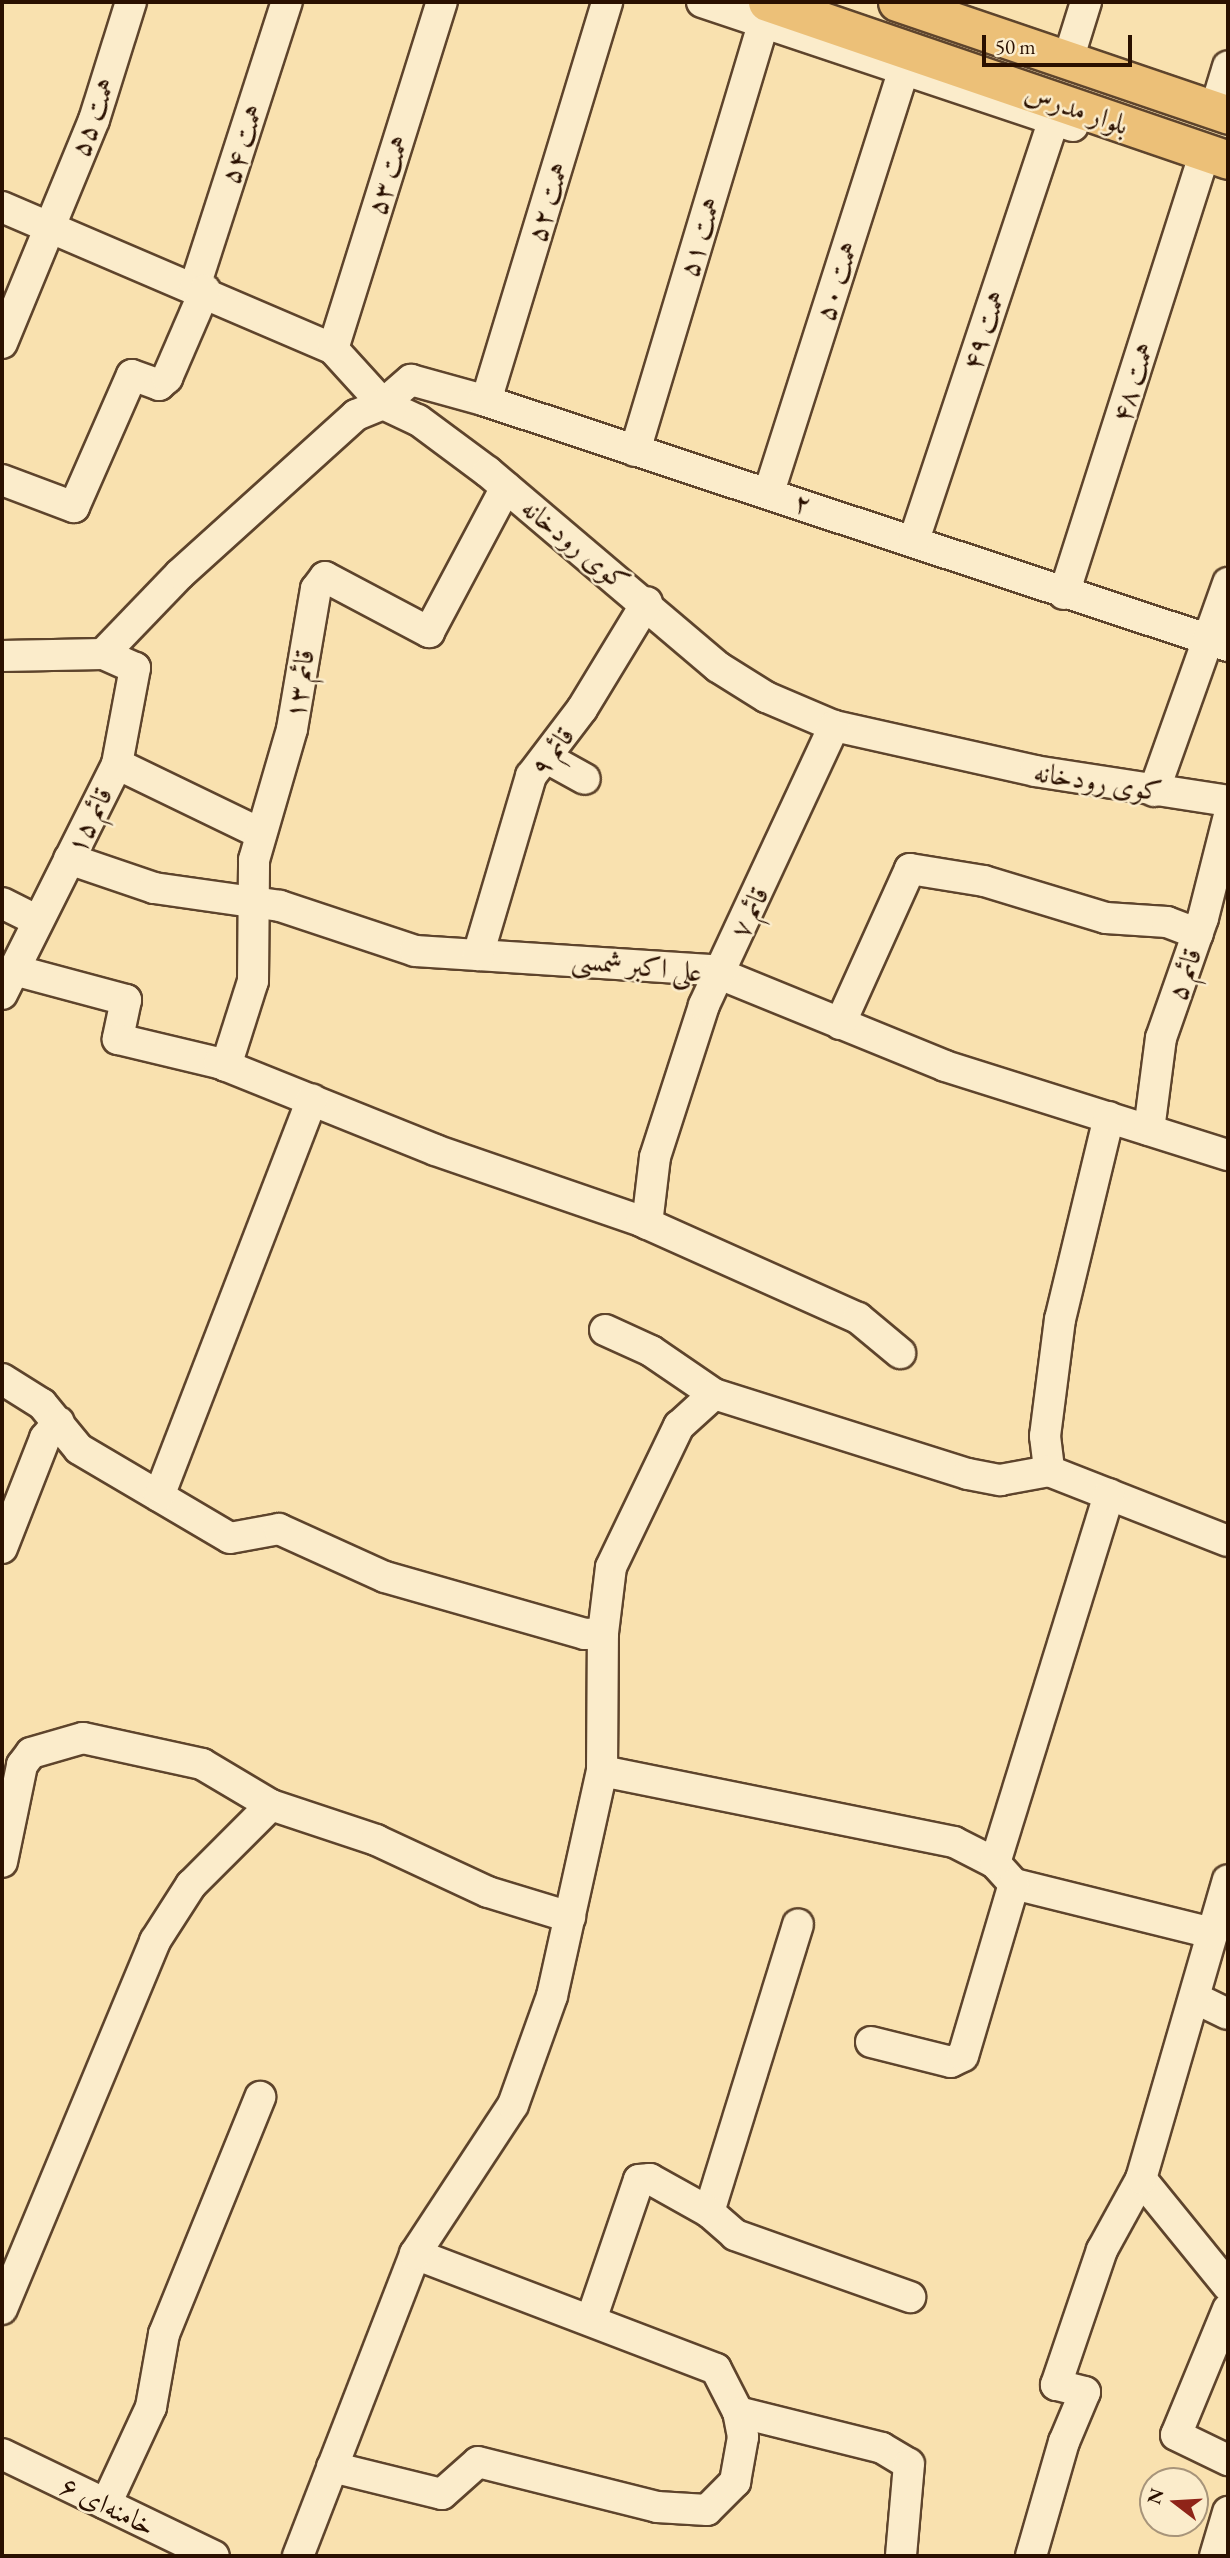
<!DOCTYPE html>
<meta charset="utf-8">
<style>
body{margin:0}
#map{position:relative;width:1230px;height:2558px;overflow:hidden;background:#f9e1af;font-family:"EB Garamond",Amiri,serif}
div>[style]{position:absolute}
.roads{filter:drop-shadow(2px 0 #5e442c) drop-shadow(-2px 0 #5e442c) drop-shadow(0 2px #5e442c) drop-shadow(0 -2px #5e442c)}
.minor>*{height:30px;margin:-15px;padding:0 15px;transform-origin:15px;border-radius:15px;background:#fbeccb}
.major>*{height:37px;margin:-18.5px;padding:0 18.5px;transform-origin:18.5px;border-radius:18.5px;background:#ecc078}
span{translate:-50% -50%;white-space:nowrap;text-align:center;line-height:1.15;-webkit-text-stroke:5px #fbeccb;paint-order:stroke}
.street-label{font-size:28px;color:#2a1000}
.frame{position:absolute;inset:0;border:4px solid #2a1000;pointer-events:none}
.north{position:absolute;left:1139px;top:2467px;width:70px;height:70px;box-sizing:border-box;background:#fbeccb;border:2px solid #a7947a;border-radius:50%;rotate:287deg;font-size:19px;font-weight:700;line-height:28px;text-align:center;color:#2a1000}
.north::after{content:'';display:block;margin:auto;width:24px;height:32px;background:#8f2418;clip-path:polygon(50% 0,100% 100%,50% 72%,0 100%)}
.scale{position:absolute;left:982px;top:35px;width:150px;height:32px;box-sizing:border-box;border:4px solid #2a1000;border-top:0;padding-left:9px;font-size:21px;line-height:24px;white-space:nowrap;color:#2a1000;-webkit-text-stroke:5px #fbeccb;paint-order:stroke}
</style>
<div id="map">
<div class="roads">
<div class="minor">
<div style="left:702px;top:2px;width:391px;rotate:18.5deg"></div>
<div style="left:1072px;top:47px;width:47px;rotate:-72.7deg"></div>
<div style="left:1219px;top:96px;width:31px;rotate:-73deg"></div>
<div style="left:2px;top:207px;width:360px;rotate:23.2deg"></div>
<div style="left:333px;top:349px;width:74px;rotate:47.7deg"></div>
<div style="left:383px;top:404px;width:37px;rotate:-41deg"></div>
<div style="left:411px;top:380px;width:75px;rotate:15.5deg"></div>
<div style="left:483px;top:400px;width:785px;rotate:18.27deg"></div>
<div style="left:195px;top:286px;width:299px;rotate:-72.1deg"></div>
<div style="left:2px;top:343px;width:241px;rotate:-67.6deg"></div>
<div style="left:94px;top:120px;width:124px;rotate:-72.6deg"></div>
<div style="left:333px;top:349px;width:364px;rotate:-72.6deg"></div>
<div style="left:486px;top:401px;width:417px;rotate:-73.1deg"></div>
<div style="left:635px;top:451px;width:447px;rotate:-73.3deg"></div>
<div style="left:2px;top:480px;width:77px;rotate:20.6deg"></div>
<div style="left:74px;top:507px;width:144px;rotate:-66.3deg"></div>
<div style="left:132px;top:375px;width:29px;rotate:20deg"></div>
<div style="left:159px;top:385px;width:11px;rotate:-41deg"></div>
<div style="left:167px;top:378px;width:96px;rotate:-66.6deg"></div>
<div style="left:769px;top:492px;width:443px;rotate:-72.3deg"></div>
<div style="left:914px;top:540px;width:444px;rotate:-71.6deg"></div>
<div style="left:1064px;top:594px;width:446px;rotate:-72.3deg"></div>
<div style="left:2px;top:656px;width:101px;rotate:-1.1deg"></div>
<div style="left:103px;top:654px;width:111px;rotate:-46.1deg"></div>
<div style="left:180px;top:574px;width:237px;rotate:-42.1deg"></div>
<div style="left:356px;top:415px;width:29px;rotate:-22deg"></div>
<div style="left:383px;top:404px;width:38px;rotate:25deg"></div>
<div style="left:418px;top:420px;width:87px;rotate:36.6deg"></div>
<div style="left:488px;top:472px;width:302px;rotate:40.3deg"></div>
<div style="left:718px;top:667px;width:57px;rotate:32deg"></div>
<div style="left:766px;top:697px;width:74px;rotate:23.1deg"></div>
<div style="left:834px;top:726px;width:206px;rotate:12.6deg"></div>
<div style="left:1035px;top:771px;width:195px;rotate:8.8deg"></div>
<div style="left:547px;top:758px;width:43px;rotate:28.9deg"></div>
<div style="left:117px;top:764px;width:159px;rotate:25.8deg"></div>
<div style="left:1154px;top:791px;width:221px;rotate:-70.4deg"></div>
<div style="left:69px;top:859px;width:90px;rotate:18.8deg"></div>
<div style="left:154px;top:888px;width:127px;rotate:8.1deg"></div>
<div style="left:280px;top:906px;width:142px;rotate:18.4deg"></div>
<div style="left:415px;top:951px;width:296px;rotate:3.7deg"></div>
<div style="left:710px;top:970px;width:254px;rotate:22.2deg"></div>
<div style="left:945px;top:1066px;width:297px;rotate:17.5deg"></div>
<div style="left:2px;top:903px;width:40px;rotate:26.6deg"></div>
<div style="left:478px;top:955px;width:187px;rotate:-73.5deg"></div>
<div style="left:531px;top:776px;width:84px;rotate:-52.7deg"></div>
<div style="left:582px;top:709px;width:125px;rotate:-58.7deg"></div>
<div style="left:14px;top:970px;width:116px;rotate:15deg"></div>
<div style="left:126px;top:1000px;width:40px;rotate:102deg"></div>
<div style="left:118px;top:1039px;width:104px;rotate:13.4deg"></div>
<div style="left:219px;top:1063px;width:233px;rotate:21.9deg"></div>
<div style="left:435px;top:1150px;width:218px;rotate:19deg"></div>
<div style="left:641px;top:1221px;width:238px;rotate:24.1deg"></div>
<div style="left:858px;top:1318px;width:55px;rotate:39.8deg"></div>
<div style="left:2px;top:994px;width:257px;rotate:-63.4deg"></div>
<div style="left:117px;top:764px;width:98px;rotate:-79.4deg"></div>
<div style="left:135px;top:668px;width:35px;rotate:-156deg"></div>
<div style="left:840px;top:1024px;width:170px;rotate:-65.7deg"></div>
<div style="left:910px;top:869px;width:75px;rotate:9.2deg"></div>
<div style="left:984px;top:881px;width:127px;rotate:16.9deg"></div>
<div style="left:1106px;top:918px;width:61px;rotate:3.8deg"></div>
<div style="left:1167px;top:922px;width:33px;rotate:21deg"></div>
<div style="left:226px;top:1066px;width:89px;rotate:-72.4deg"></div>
<div style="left:253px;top:981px;width:121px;rotate:-89.5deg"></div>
<div style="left:254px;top:860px;width:136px;rotate:-73.8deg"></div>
<div style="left:292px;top:729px;width:142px;rotate:-80.3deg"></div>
<div style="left:316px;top:589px;width:15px;rotate:-53deg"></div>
<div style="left:325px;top:577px;width:118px;rotate:27.9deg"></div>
<div style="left:429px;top:632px;width:164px;rotate:-62deg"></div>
<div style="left:1109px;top:1117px;width:208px;rotate:103.6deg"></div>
<div style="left:1060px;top:1319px;width:118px;rotate:97.3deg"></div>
<div style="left:1045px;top:1436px;width:35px;rotate:83deg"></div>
<div style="left:1049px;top:1471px;width:192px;rotate:21.4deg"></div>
<div style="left:1149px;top:1130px;width:93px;rotate:-82.6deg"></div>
<div style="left:1161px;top:1038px;width:127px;rotate:-70.7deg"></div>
<div style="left:1203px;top:918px;width:102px;rotate:-75.8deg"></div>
<div style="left:647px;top:1224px;width:67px;rotate:-83.2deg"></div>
<div style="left:655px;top:1157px;width:160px;rotate:-72.1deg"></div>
<div style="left:704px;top:1005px;width:308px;rotate:-65deg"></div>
<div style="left:605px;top:1330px;width:51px;rotate:24.5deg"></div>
<div style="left:651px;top:1351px;width:76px;rotate:34.3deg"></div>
<div style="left:714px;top:1394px;width:266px;rotate:17.5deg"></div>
<div style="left:968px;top:1474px;width:33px;rotate:11deg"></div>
<div style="left:1000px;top:1480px;width:50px;rotate:-10.4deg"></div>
<div style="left:2px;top:1379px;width:47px;rotate:32deg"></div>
<div style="left:42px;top:1404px;width:58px;rotate:50.6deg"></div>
<div style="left:79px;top:1449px;width:175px;rotate:30.5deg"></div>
<div style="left:230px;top:1538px;width:50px;rotate:-10.4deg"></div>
<div style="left:279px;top:1529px;width:116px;rotate:24.4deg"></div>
<div style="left:385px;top:1577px;width:208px;rotate:15.9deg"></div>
<div style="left:585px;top:1634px;width:18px;rotate:-3deg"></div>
<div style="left:159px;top:1496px;width:425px;rotate:-68.9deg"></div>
<div style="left:2px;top:1548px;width:118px;rotate:-68.6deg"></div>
<div style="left:45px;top:1438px;width:21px;rotate:-49deg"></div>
<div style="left:602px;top:1771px;width:359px;rotate:11.4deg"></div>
<div style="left:954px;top:1842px;width:46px;rotate:27.1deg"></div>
<div style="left:995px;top:1863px;width:28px;rotate:48deg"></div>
<div style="left:1014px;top:1884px;width:204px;rotate:13.9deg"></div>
<div style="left:2px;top:1862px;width:99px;rotate:-78.3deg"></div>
<div style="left:22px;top:1765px;width:15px;rotate:-53deg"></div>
<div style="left:31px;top:1753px;width:54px;rotate:-16.1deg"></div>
<div style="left:83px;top:1738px;width:122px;rotate:12.3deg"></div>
<div style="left:202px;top:1764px;width:80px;rotate:30.7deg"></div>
<div style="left:271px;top:1805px;width:111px;rotate:18.4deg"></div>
<div style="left:376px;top:1840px;width:123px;rotate:24.9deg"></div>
<div style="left:488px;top:1892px;width:86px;rotate:17deg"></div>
<div style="left:995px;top:1863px;width:386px;rotate:-72.8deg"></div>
<div style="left:1197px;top:1999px;width:34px;rotate:26deg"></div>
<div style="left:871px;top:2042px;width:82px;rotate:14deg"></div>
<div style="left:951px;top:2062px;width:13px;rotate:-27deg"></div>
<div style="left:963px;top:2056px;width:179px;rotate:-73.5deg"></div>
<div style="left:1141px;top:2179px;width:138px;rotate:50.9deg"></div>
<div style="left:709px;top:2212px;width:301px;rotate:-72.8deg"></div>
<div style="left:415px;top:2254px;width:322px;rotate:20.9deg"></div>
<div style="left:716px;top:2369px;width:48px;rotate:62.9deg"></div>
<div style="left:738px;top:2412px;width:148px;rotate:14deg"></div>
<div style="left:882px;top:2448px;width:31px;rotate:31deg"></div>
<div style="left:909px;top:2464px;width:92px;rotate:95deg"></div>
<div style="left:2px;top:2309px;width:399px;rotate:-67.4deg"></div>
<div style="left:155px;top:1941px;width:67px;rotate:-57.3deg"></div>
<div style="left:191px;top:1885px;width:113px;rotate:-45deg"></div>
<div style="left:1228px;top:2309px;width:136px;rotate:112.4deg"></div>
<div style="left:1176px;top:2435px;width:58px;rotate:25.7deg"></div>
<div style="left:591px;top:2320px;width:148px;rotate:-71.1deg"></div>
<div style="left:639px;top:2180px;width:11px;rotate:-5deg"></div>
<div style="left:650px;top:2179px;width:68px;rotate:29.2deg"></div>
<div style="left:709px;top:2212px;width:35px;rotate:41deg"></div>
<div style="left:735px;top:2235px;width:186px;rotate:19.5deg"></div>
<div style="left:2px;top:2454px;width:235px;rotate:25.7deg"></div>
<div style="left:332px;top:2467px;width:113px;rotate:13.8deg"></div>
<div style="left:442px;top:2494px;width:48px;rotate:-41.6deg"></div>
<div style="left:478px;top:2462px;width:185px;rotate:14.1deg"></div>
<div style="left:657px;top:2507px;width:50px;rotate:3.4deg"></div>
<div style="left:707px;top:2510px;width:40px;rotate:-45deg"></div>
<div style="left:735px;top:2482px;width:46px;rotate:-79.9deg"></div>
<div style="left:743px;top:2437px;width:25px;rotate:-101deg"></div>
<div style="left:106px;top:2504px;width:107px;rotate:-65.1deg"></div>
<div style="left:151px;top:2407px;width:74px;rotate:-79.9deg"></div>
<div style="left:164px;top:2334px;width:256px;rotate:-67.9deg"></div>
<div style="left:298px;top:2556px;width:324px;rotate:-68.8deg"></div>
<div style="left:415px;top:2254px;width:178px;rotate:-56.7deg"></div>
<div style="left:513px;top:2105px;width:116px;rotate:-70.3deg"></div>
<div style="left:552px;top:1996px;width:230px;rotate:-77.5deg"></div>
<div style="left:602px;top:1771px;width:138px;rotate:-89.6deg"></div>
<div style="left:603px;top:1633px;width:66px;rotate:-83.1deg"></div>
<div style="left:611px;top:1567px;width:157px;rotate:-64.3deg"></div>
<div style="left:679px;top:1426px;width:47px;rotate:-42.4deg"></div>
<div style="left:1031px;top:2556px;width:119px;rotate:-73.9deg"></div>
<div style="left:1064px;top:2442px;width:54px;rotate:-67.2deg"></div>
<div style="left:1085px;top:2392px;width:30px;rotate:-166deg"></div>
<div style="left:1056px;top:2385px;width:143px;rotate:-71.2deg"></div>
<div style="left:1102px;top:2250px;width:81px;rotate:-61.2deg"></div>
<div style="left:1141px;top:2179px;width:311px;rotate:-73.8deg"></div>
<div style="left:1215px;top:2556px;width:46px;rotate:-73.5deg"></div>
</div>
<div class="major">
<div style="left:767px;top:2px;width:487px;rotate:18.9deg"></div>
<div style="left:897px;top:2px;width:350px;rotate:18.8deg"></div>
</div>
</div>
<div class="street-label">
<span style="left:1077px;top:108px;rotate:19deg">بلوار مدرس</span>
<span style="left:92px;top:117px;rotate:-70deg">همت ۵۵</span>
<span style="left:241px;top:144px;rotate:-72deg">همت ۵۴</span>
<span style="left:387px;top:175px;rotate:-73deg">همت ۵۳</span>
<span style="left:547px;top:202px;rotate:-73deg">همت ۵۲</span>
<span style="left:699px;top:237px;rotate:-73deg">همت ۵۱</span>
<span style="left:836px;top:281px;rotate:-72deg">همت ۵۰</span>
<span style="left:983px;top:330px;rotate:-71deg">همت ۴۹</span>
<span style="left:1132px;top:382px;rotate:-72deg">همت ۴۸</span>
<span style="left:803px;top:503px;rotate:18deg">۲</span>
<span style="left:576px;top:544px;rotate:39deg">کوی رودخانه</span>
<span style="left:299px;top:684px;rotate:-81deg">قائم ۱۳</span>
<span style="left:552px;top:751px;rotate:-54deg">قائم ۹</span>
<span style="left:1098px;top:781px;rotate:9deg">کوی رودخانه</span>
<span style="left:89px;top:820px;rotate:-64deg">قائم ۱۵</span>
<span style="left:749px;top:912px;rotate:-64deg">قائم ۷</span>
<span style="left:637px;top:965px;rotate:6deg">علی اکبر شمسی</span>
<span style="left:1184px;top:974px;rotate:-71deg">قائم ۵</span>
<span style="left:108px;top:2505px;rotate:26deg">خامنه‌ای ۶</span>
</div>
<div class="frame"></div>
<div class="north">N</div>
<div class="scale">50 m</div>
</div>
